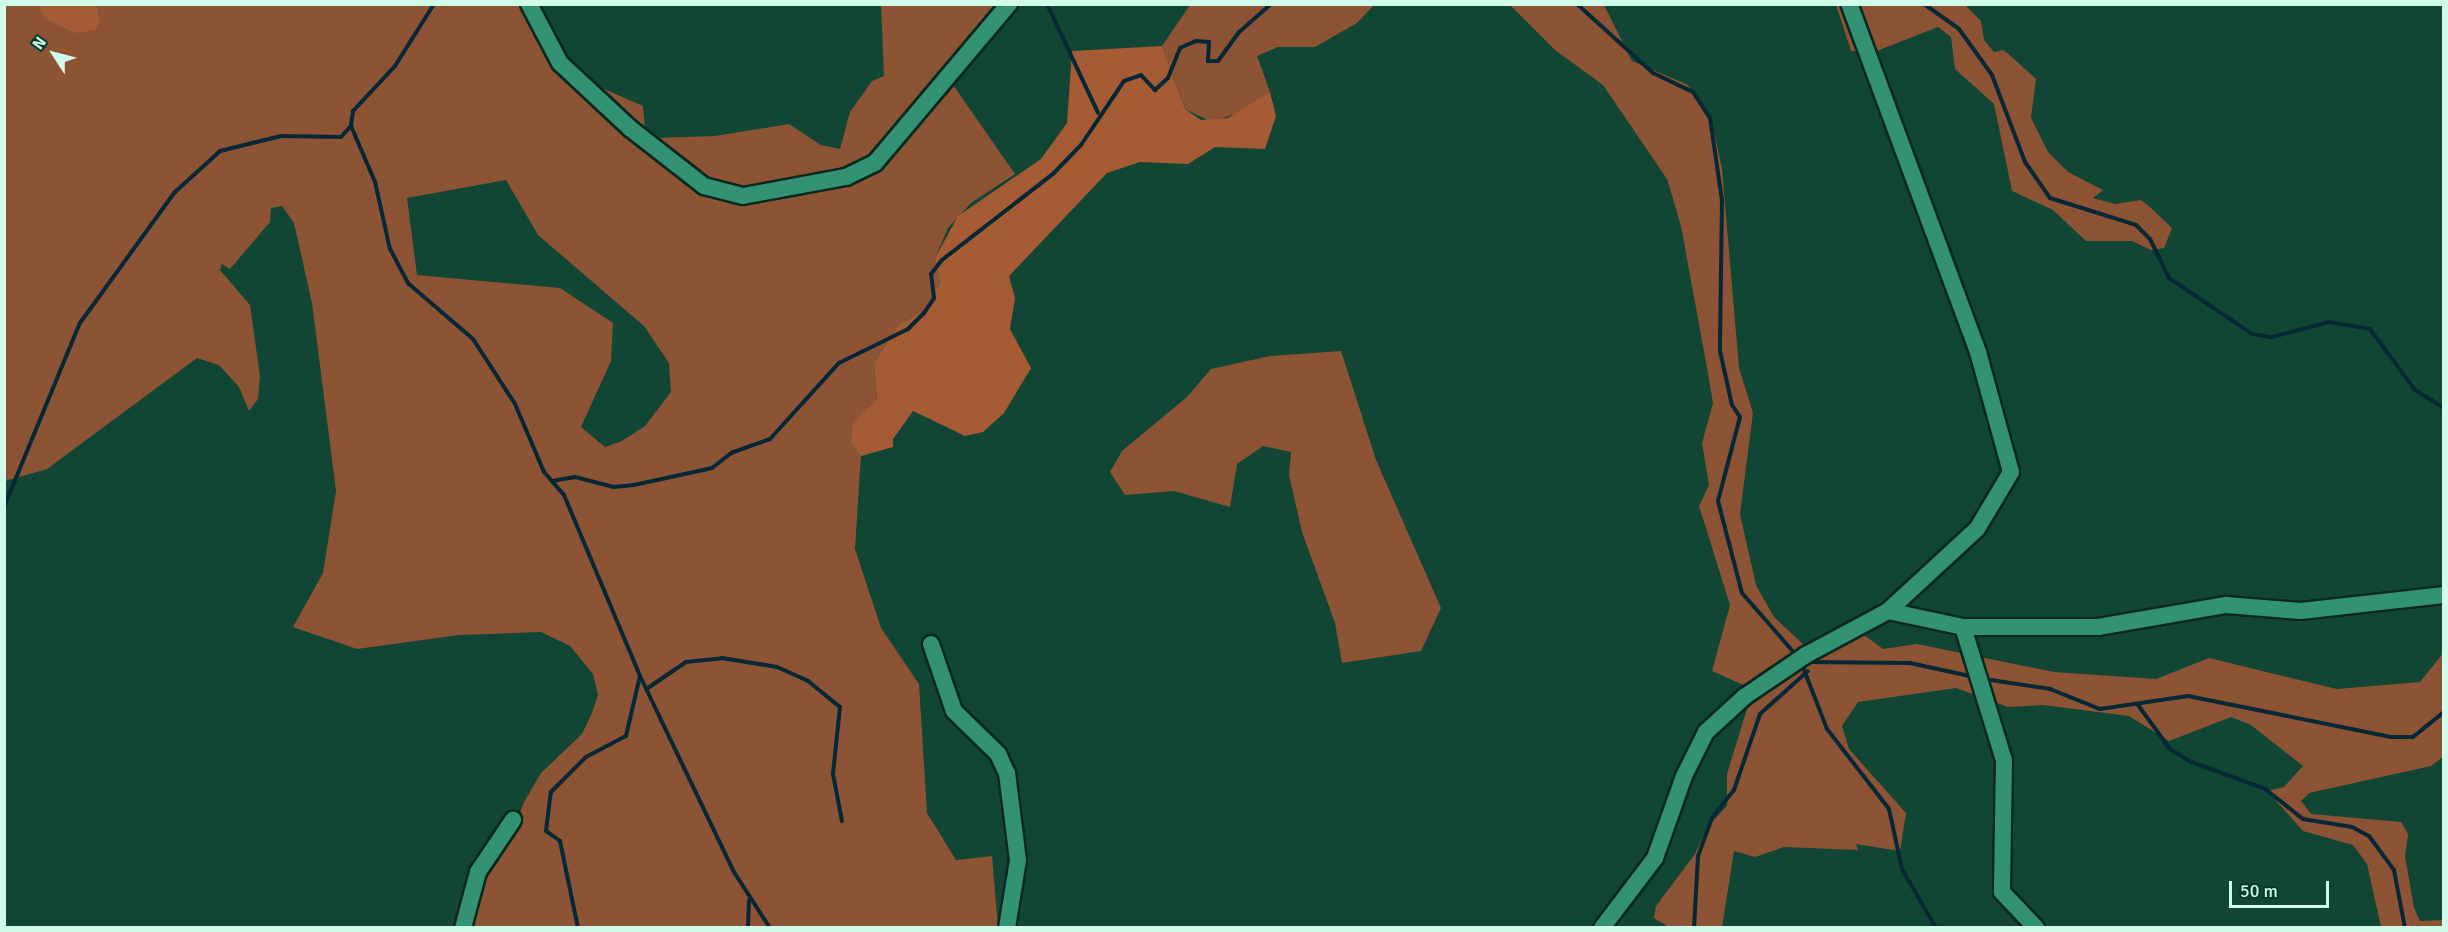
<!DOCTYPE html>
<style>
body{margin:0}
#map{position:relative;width:2448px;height:932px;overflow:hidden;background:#114534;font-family:Signika,sans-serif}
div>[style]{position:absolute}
.green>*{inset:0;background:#8c5335}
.forest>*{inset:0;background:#a55c34}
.stream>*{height:4px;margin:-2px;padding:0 2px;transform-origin:2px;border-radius:2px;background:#062734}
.roads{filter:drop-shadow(2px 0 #0a281e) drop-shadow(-2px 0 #0a281e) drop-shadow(0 2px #0a281e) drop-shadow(0 -2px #0a281e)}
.minor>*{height:16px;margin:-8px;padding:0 8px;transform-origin:8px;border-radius:8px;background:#329273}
span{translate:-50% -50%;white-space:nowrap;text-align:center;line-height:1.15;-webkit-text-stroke:4.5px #033a2a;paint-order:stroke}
.frame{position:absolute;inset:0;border:6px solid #d1fcea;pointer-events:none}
.north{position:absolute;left:24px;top:24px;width:60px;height:60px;-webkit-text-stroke:4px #033a2a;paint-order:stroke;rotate:306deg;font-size:16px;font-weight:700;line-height:24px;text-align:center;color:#d1fcea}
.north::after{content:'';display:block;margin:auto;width:21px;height:27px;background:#d1fcea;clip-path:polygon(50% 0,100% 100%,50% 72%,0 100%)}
.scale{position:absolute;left:2229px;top:881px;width:100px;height:27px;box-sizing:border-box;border:3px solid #d1fcea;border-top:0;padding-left:8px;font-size:18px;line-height:21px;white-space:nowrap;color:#d1fcea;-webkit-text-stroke:4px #033a2a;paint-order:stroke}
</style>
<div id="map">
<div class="green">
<div style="clip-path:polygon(evenodd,5px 5px,38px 5px,44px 18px,100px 20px,97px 5px,536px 5px,574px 65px,604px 89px,643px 106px,645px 129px,653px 138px,715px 136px,789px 124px,821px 145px,840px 149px,850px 112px,872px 81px,884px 76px,881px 5px,998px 5px,944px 72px,1015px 174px,971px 203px,948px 228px,935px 258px,940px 283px,923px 311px,898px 325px,874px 363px,877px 399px,862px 415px,852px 442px,861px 456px,855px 549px,881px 628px,919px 684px,927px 813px,956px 860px,992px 856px,998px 927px,471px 927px,482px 880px,507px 847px,524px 802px,541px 773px,582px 734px,592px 713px,598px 695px,593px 674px,570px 646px,541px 632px,459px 635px,357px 649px,293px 627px,323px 573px,336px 491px,312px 303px,294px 223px,282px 206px,271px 208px,270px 222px,230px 269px,222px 264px,220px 270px,250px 305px,260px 376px,258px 399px,249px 411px,239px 387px,219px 365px,197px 358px,47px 469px,5px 481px,5px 5px,506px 180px,538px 235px,644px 326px,669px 363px,671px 392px,645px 426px,622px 441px,605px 447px,581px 427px,611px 361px,613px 323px,560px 288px,417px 275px,407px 198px,506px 180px)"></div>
<div style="clip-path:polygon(1190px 5px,1374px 5px,1357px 23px,1315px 47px,1278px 47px,1257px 56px,1270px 92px,1249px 109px,1212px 122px,1185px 109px,1162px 46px)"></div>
<div style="clip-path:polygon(1510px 5px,1604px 5px,1632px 61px,1688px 85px,1712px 122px,1722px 169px,1739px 368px,1753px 413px,1740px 514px,1756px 585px,1774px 617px,1806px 647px,1864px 635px,1883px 649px,1917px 644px,2054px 672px,2156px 679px,2209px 658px,2337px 689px,2420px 682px,2441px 656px,2443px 643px,2443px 757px,2431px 766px,2309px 793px,2301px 801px,2311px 814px,2401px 822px,2408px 834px,2405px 856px,2414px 908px,2420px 921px,2443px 920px,2443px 927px,2381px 927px,2367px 864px,2353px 845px,2303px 831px,2267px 791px,2284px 787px,2303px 766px,2251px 725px,2231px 717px,2169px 741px,2129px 716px,2043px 705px,2008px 707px,1956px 688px,1858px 702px,1842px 726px,1849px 749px,1906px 813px,1900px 851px,1856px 844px,1858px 850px,1784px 847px,1755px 857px,1734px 851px,1722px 927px,1669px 927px,1654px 918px,1656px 906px,1695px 854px,1707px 827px,1727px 806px,1727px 774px,1750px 699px,1750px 688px,1712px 671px,1730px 605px,1699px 506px,1709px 485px,1702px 443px,1713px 403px,1707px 368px,1681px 226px,1667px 179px,1603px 85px,1555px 50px)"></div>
<div style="clip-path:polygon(1836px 5px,1965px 5px,1981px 21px,1984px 40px,1994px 52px,2004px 50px,2036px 79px,2031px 118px,2048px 152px,2068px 172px,2103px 190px,2093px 198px,2115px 204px,2141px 200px,2151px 208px,2172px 228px,2164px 248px,2151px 250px,2132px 241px,2086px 241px,2053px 210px,2012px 191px,1994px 104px,1955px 69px,1951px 37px,1938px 27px,1874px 52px,1851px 51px)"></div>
<div style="clip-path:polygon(1341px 351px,1376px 460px,1441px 608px,1421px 651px,1342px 663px,1335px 623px,1302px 532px,1289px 475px,1291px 452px,1263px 446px,1237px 464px,1230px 507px,1174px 491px,1125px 495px,1110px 472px,1122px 451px,1187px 397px,1211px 369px,1270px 356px)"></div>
</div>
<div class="forest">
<div style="clip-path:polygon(38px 5px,97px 5px,100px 20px,96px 30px,75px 33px,44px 18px)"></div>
<div style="clip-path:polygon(1162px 46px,1185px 109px,1201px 120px,1228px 118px,1270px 92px,1276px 116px,1265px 149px,1215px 147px,1188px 164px,1140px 162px,1107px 173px,1009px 276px,1015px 298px,1010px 329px,1031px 368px,1004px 413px,983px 432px,965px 436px,913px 411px,893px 439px,893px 447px,861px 456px,851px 442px,853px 423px,877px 399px,874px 363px,898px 325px,923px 311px,940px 283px,935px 258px,958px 216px,1041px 159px,1067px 123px,1072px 51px)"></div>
</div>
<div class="stream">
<div style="left:434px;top:4px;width:73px;rotate:122.2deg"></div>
<div style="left:395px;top:66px;width:62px;rotate:133deg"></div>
<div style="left:353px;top:111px;width:15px;rotate:98deg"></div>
<div style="left:351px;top:126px;width:61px;rotate:66.8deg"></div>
<div style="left:375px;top:182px;width:69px;rotate:77.4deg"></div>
<div style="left:390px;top:249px;width:40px;rotate:62deg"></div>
<div style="left:409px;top:284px;width:84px;rotate:40.7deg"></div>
<div style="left:473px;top:339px;width:77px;rotate:57.1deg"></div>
<div style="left:515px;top:404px;width:74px;rotate:66.9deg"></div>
<div style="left:544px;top:472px;width:30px;rotate:49deg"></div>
<div style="left:564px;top:495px;width:196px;rotate:67.2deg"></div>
<div style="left:640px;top:676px;width:217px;rotate:64.4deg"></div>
<div style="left:734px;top:872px;width:67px;rotate:57.3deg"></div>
<div style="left:1047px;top:4px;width:120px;rotate:64.9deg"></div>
<div style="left:1577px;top:4px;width:103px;rotate:42.2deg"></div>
<div style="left:1653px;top:73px;width:44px;rotate:25.4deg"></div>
<div style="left:1693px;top:92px;width:31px;rotate:57deg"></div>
<div style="left:1710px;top:118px;width:83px;rotate:81.7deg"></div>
<div style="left:1722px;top:200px;width:151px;rotate:90.8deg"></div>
<div style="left:1720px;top:351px;width:55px;rotate:77.5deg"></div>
<div style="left:1732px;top:405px;width:14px;rotate:56deg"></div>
<div style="left:1740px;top:417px;width:87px;rotate:104.7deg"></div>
<div style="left:1718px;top:501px;width:95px;rotate:75.4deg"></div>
<div style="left:1742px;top:593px;width:84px;rotate:48.9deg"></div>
<div style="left:1924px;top:4px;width:43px;rotate:35.5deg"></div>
<div style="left:1959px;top:29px;width:57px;rotate:54.3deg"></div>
<div style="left:1992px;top:75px;width:93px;rotate:69.2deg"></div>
<div style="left:2025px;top:162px;width:44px;rotate:55.2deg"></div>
<div style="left:2050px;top:198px;width:90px;rotate:17.4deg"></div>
<div style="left:2136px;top:225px;width:20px;rotate:45deg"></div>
<div style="left:2150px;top:239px;width:43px;rotate:64deg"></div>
<div style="left:2169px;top:278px;width:100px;rotate:34deg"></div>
<div style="left:2252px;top:334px;width:20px;rotate:9deg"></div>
<div style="left:2272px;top:337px;width:59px;rotate:-14.7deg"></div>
<div style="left:2329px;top:322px;width:42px;rotate:9.7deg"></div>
<div style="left:2370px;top:329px;width:76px;rotate:53.6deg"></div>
<div style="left:2415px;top:390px;width:34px;rotate:32deg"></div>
<div style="left:552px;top:481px;width:23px;rotate:-10deg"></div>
<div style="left:575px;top:477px;width:40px;rotate:14.4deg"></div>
<div style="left:614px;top:487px;width:20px;rotate:-6deg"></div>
<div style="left:634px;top:485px;width:80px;rotate:-12.3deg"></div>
<div style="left:712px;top:468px;width:24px;rotate:-38deg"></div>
<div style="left:731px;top:453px;width:41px;rotate:-19.7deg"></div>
<div style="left:770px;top:439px;width:103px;rotate:-47.8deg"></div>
<div style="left:839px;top:363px;width:77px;rotate:-26.2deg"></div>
<div style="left:908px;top:329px;width:23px;rotate:-45deg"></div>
<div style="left:924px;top:313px;width:18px;rotate:-56deg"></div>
<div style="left:934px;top:298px;width:24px;rotate:-97deg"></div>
<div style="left:931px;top:274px;width:18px;rotate:-52deg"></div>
<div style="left:942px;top:260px;width:140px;rotate:-37.8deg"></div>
<div style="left:1053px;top:174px;width:40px;rotate:-46deg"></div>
<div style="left:1081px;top:145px;width:77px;rotate:-56.1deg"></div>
<div style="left:1124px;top:81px;width:18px;rotate:-19deg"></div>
<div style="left:1141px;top:75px;width:21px;rotate:47deg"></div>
<div style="left:1155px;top:90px;width:18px;rotate:-43deg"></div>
<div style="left:1168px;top:78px;width:32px;rotate:-68deg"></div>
<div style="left:1180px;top:48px;width:17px;rotate:-24deg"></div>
<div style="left:1196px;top:41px;width:13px;rotate:4deg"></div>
<div style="left:1209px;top:42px;width:19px;rotate:93deg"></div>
<div style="left:1208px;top:61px;width:10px"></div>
<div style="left:1218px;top:61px;width:34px;rotate:-54deg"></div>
<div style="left:1238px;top:33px;width:44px;rotate:-41.3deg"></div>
<div style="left:4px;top:507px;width:199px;rotate:-67.6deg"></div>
<div style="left:80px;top:323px;width:162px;rotate:-54.1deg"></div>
<div style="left:175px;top:192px;width:61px;rotate:-42.3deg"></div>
<div style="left:220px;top:151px;width:63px;rotate:-13.8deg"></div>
<div style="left:281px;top:136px;width:60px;rotate:1deg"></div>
<div style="left:341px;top:137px;width:15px;rotate:-48deg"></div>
<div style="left:1801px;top:662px;width:72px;rotate:68.8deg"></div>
<div style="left:1827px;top:729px;width:101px;rotate:52.2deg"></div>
<div style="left:1889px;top:809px;width:61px;rotate:77.8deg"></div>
<div style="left:1902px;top:869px;width:68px;rotate:60deg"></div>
<div style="left:1806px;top:662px;width:104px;rotate:0.6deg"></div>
<div style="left:1910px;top:663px;width:66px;rotate:12.3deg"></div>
<div style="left:1984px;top:679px;width:67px;rotate:8.6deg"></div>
<div style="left:2050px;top:689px;width:54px;rotate:21.8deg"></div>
<div style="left:2100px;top:709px;width:89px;rotate:-8.4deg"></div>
<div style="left:2188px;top:696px;width:207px;rotate:11.4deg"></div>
<div style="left:2391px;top:737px;width:22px"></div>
<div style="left:2413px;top:737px;width:40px;rotate:-39deg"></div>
<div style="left:648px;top:688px;width:46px;rotate:-34.4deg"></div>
<div style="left:686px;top:662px;width:36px;rotate:-6deg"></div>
<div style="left:722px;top:658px;width:56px;rotate:9.3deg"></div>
<div style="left:777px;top:667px;width:34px;rotate:24deg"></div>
<div style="left:808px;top:681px;width:41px;rotate:39.1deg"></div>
<div style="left:840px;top:707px;width:67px;rotate:96deg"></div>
<div style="left:833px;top:774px;width:48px;rotate:79.2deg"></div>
<div style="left:2138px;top:705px;width:54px;rotate:54deg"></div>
<div style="left:2170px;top:749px;width:22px;rotate:32deg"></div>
<div style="left:2189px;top:761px;width:81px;rotate:20.2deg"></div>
<div style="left:2265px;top:789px;width:48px;rotate:38.3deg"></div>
<div style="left:2303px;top:819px;width:50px;rotate:9.3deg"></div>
<div style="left:2352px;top:827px;width:19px;rotate:28deg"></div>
<div style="left:2369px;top:836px;width:42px;rotate:53.7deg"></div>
<div style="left:2394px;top:870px;width:59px;rotate:79.3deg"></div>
<div style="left:578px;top:928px;width:89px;rotate:-101.7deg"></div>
<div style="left:560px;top:841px;width:17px;rotate:-144deg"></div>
<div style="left:546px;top:831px;width:39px;rotate:-83deg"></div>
<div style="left:551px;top:792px;width:49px;rotate:-45deg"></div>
<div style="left:586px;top:757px;width:45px;rotate:-27.7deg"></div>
<div style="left:626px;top:736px;width:62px;rotate:-76.9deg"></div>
<div style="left:748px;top:928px;width:28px;rotate:-88deg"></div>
<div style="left:1694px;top:928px;width:72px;rotate:-86.8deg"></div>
<div style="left:1698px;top:856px;width:40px;rotate:-69.8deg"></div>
<div style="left:1712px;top:818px;width:36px;rotate:-52deg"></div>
<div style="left:1734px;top:790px;width:80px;rotate:-71.1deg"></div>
<div style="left:1760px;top:714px;width:64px;rotate:-41.9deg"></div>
</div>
<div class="roads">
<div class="minor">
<div style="left:529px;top:4px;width:67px;rotate:62.3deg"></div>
<div style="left:560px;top:63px;width:97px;rotate:42.9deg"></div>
<div style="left:631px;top:129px;width:93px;rotate:38deg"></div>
<div style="left:704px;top:186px;width:40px;rotate:14.4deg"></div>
<div style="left:743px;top:196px;width:105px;rotate:-10.5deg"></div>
<div style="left:846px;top:177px;width:32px;rotate:-26deg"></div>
<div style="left:875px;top:163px;width:208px;rotate:-49.9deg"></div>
<div style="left:1888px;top:611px;width:77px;rotate:12deg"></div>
<div style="left:1963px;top:627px;width:135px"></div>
<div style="left:2098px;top:627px;width:130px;rotate:-9.8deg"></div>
<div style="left:2226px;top:605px;width:75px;rotate:4.6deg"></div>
<div style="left:2301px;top:611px;width:144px;rotate:-6.4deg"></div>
<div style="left:1963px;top:627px;width:139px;rotate:72.9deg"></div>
<div style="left:2004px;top:760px;width:132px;rotate:90.9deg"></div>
<div style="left:2002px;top:892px;width:50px;rotate:46.6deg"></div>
<div style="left:931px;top:644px;width:71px;rotate:71.1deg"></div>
<div style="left:954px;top:711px;width:62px;rotate:44.3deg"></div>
<div style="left:998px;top:754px;width:21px;rotate:65deg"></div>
<div style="left:1007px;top:773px;width:88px;rotate:82.8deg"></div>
<div style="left:1018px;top:860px;width:69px;rotate:99.2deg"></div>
<div style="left:463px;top:928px;width:58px;rotate:-75deg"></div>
<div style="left:478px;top:872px;width:63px;rotate:-56.1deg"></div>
<div style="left:1602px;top:928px;width:88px;rotate:-52.9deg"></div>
<div style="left:1655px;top:858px;width:87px;rotate:-70.5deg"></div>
<div style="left:1684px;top:776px;width:49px;rotate:-63.4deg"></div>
<div style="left:1706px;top:732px;width:52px;rotate:-42.6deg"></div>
<div style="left:1744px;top:697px;width:75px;rotate:-34.1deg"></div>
<div style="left:1806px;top:655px;width:93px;rotate:-28.2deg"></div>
<div style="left:1888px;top:611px;width:121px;rotate:-42.7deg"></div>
<div style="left:1977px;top:529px;width:66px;rotate:-59.2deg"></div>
<div style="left:2011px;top:472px;width:124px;rotate:-105.4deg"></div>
<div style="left:1978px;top:352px;width:371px;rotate:-110.3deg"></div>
</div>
</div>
<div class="frame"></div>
<div class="north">N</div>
<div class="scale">50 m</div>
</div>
